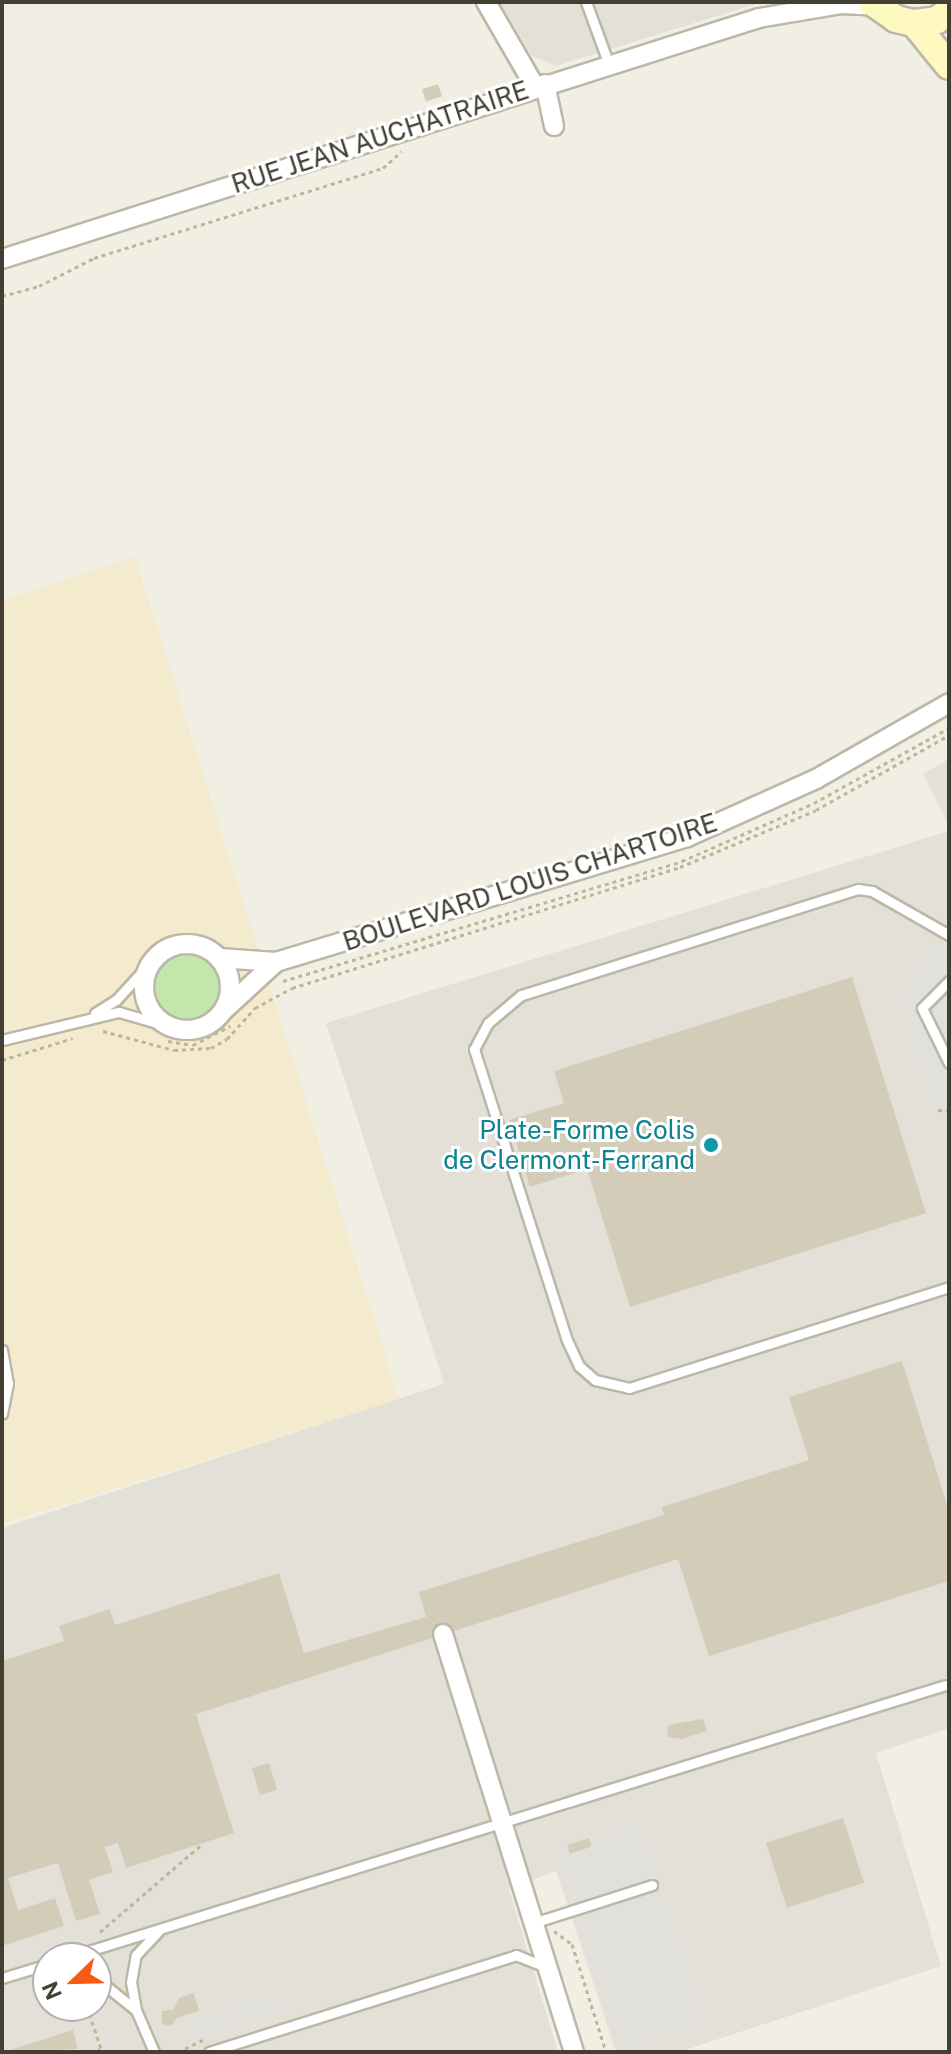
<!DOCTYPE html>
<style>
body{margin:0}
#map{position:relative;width:951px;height:2054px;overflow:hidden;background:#f1efe3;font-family:"Public Sans",sans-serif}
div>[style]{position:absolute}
.commercial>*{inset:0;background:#f4eacd}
.industrial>*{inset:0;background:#e3e0d8}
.green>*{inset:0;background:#c3e6ac}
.round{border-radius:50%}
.parking>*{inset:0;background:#e2e0dc;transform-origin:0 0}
.building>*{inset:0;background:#d3ccb9;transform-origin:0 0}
.path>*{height:3px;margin-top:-1.5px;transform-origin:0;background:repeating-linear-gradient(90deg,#beb697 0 4px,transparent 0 8px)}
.roads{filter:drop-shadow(2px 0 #bcb8a6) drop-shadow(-2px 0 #bcb8a6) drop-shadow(0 2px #bcb8a6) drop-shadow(0 -2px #bcb8a6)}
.service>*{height:9px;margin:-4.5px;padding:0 4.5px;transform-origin:4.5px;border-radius:4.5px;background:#fff}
.minor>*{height:18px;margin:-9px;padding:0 9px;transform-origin:9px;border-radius:9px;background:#fff}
.minor>.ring{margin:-9px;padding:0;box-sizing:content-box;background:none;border:18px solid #fff;border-radius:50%}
.secondary>*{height:26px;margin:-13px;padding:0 13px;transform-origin:13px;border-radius:13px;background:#fef8c1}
.dots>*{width:22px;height:22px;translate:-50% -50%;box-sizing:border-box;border:4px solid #fff;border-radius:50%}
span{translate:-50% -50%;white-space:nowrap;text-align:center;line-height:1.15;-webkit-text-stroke:6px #fff;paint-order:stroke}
.street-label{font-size:26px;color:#433f33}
.culture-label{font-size:26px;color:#0d838f}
.right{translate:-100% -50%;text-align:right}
.frame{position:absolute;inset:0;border:4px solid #433f33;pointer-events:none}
.north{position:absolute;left:32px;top:1942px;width:80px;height:80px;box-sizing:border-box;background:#fff;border:2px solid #b4b2ad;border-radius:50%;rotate:247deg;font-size:22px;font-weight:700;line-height:32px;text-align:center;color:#433f33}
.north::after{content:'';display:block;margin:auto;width:28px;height:36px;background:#f75a15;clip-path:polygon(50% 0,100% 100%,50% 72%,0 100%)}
</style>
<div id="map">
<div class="commercial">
<div style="clip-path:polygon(135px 557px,399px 1399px,2px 1524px,2px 601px)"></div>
</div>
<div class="industrial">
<div style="clip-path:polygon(500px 2px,762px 2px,556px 66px,532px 56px)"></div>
<div style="clip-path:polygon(949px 759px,949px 826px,923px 774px)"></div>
<div style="clip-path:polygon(evenodd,949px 831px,949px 1728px,876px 1753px,941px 1966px,679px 2052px,616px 2052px,556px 1871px,509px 1889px,558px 2052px,2px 2052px,2px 1528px,444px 1384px,326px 1023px,949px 831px,48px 1958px,96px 1958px,96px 2006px,48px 2006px,48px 1958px)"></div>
</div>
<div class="green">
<div class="round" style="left:152px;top:952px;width:70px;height:70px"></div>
</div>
<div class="parking">
<div style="clip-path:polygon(931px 942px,949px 955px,949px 1153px,900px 997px)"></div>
<div style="left:639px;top:1823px;width:209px;height:84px;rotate:72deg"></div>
<div style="clip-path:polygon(266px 1996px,288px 2008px,191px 2039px,186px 2022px)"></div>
</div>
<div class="building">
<div style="left:438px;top:84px;width:13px;height:17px;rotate:72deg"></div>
<div style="clip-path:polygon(852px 977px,926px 1213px,630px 1307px,587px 1169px,530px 1187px,509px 1120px,564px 1103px,554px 1071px)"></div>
<div style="clip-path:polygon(902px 1361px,949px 1511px,949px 1581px,709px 1656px,678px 1559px,196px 1714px,234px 1833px,126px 1868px,118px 1843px,105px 1847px,113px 1872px,89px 1880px,100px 1914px,76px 1921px,58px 1863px,8px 1878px,18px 1910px,55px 1898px,64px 1926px,2px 1946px,2px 1661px,64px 1641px,59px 1626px,110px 1609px,115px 1625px,279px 1573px,304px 1653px,426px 1617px,419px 1592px,664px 1515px,662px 1507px,809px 1460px,789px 1397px)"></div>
<div style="clip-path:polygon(703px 1719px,707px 1731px,682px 1739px,667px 1737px,668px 1725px)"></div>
<div style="left:269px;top:1763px;width:28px;height:18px;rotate:73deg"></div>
<div style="left:843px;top:1818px;width:68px;height:81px;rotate:72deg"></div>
<div style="left:589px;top:1838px;width:9px;height:23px;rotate:72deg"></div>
<div style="clip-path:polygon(194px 1993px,199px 2011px,177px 2018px,171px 2026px,162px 2024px,162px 2011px,173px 2010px,179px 1998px)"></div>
<div style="clip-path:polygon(73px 2030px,78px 2049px,7px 2052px,7px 2051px)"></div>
</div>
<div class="path">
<div style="left:2px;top:296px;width:38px;rotate:-15deg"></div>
<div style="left:39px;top:286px;width:62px;rotate:-27deg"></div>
<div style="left:94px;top:258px;width:303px;rotate:-17.3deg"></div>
<div style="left:383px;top:168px;width:25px;rotate:-42deg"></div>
<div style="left:283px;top:981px;width:417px;rotate:-16.7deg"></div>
<div style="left:682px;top:861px;width:144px;rotate:-23.7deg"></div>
<div style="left:814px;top:803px;width:154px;rotate:-29.1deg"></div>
<div style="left:103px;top:1031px;width:73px;rotate:15deg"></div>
<div style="left:174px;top:1050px;width:37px;rotate:-3deg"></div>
<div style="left:211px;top:1048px;width:18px;rotate:-29deg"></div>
<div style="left:227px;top:1039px;width:42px;rotate:-47.9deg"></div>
<div style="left:255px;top:1008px;width:42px;rotate:-28.4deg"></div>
<div style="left:292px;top:988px;width:406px;rotate:-17.3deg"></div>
<div style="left:680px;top:867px;width:147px;rotate:-22.7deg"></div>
<div style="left:816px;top:810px;width:153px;rotate:-29.4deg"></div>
<div style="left:168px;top:1041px;width:25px;rotate:9deg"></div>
<div style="left:193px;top:1045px;width:42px;rotate:-27.2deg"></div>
<div style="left:2px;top:1060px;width:74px;rotate:-17.2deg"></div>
<div style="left:938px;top:1110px;width:11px;rotate:5deg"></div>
<div style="left:554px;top:1931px;width:22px;rotate:36deg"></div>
<div style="left:572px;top:1944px;width:113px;rotate:72.5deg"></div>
<div style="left:100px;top:1932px;width:132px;rotate:-40.7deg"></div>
<div style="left:87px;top:2006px;width:48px;rotate:71.9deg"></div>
<div style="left:91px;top:2052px;width:10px;rotate:-17deg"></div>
<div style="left:178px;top:2052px;width:28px;rotate:-26deg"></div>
</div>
<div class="roads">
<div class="service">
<div style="left:586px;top:2px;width:67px;rotate:69.9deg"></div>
<div style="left:949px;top:935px;width:89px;rotate:-150.3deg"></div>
<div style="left:872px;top:891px;width:14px;rotate:-172deg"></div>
<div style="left:858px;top:889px;width:353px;rotate:162.5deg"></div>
<div style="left:521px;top:995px;width:43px;rotate:139.7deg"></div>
<div style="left:488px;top:1023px;width:30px;rotate:118deg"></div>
<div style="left:474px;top:1049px;width:303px;rotate:72.3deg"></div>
<div style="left:566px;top:1338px;width:31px;rotate:65deg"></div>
<div style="left:579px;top:1366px;width:21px;rotate:41deg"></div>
<div style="left:595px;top:1380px;width:35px;rotate:13deg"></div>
<div style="left:629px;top:1388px;width:336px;rotate:-17.5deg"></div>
<div style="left:949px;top:981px;width:38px;rotate:135deg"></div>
<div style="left:922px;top:1008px;width:61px;rotate:63.9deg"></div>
<div style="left:95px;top:1013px;width:25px;rotate:-32deg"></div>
<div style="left:116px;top:1000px;width:52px;rotate:-47.4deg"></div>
<div style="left:2px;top:1040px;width:120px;rotate:-13.5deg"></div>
<div style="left:119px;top:1012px;width:54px;rotate:16.1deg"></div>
<div style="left:2px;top:1350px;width:34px;rotate:80deg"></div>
<div style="left:8px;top:1383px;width:31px;rotate:101deg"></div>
<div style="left:533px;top:1923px;width:125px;rotate:-17.7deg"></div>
<div style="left:66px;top:1958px;width:920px;rotate:-17.25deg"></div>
<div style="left:2px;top:1978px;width:48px;rotate:-16.9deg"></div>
<div style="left:96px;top:1978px;width:51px;rotate:38.7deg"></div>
<div style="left:136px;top:2010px;width:46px;rotate:66.8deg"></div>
<div style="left:136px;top:2010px;width:28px;rotate:-100deg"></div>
<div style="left:131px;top:1982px;width:27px;rotate:-80deg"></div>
<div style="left:136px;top:1955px;width:33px;rotate:-47deg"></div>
<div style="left:209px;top:2052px;width:322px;rotate:-17.5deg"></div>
<div style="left:516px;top:1955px;width:29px;rotate:22deg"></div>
</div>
<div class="minor">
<div style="left:486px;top:2px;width:98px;rotate:60deg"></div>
<div style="left:545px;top:84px;width:43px;rotate:77.9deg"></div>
<div style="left:2px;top:259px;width:794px;rotate:-17.66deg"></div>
<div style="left:759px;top:18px;width:83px;rotate:-9.7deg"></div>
<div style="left:841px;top:4px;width:35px;rotate:3deg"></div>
<div class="ring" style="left:144px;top:944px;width:68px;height:68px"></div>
<div style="left:220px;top:958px;width:56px;rotate:4.1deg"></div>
<div style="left:224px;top:1010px;width:71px;rotate:-42.7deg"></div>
<div style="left:276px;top:962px;width:430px;rotate:-16.9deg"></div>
<div style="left:687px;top:837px;width:141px;rotate:-24.2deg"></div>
<div style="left:816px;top:779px;width:153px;rotate:-29.7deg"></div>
<div style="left:443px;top:1634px;width:438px;rotate:72.6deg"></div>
</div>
<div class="secondary">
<div style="left:872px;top:2px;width:29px;rotate:35deg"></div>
<div style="left:896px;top:19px;width:18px;rotate:13deg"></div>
<div style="left:914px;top:23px;width:23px;rotate:-7deg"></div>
<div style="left:937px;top:20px;width:15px;rotate:-37deg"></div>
<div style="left:914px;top:23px;width:55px;rotate:50.9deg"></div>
</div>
</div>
<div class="dots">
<div style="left:711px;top:1145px;background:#0f9aa8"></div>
</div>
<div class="street-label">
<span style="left:380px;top:137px;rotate:-18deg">RUE JEAN AUCHATRAIRE</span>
<span style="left:530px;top:882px;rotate:-18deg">BOULEVARD LOUIS CHARTOIRE</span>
</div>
<div class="culture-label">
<span class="right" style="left:695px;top:1145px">Plate-Forme Colis<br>de Clermont-Ferrand</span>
</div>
<div class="frame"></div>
<div class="north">N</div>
</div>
